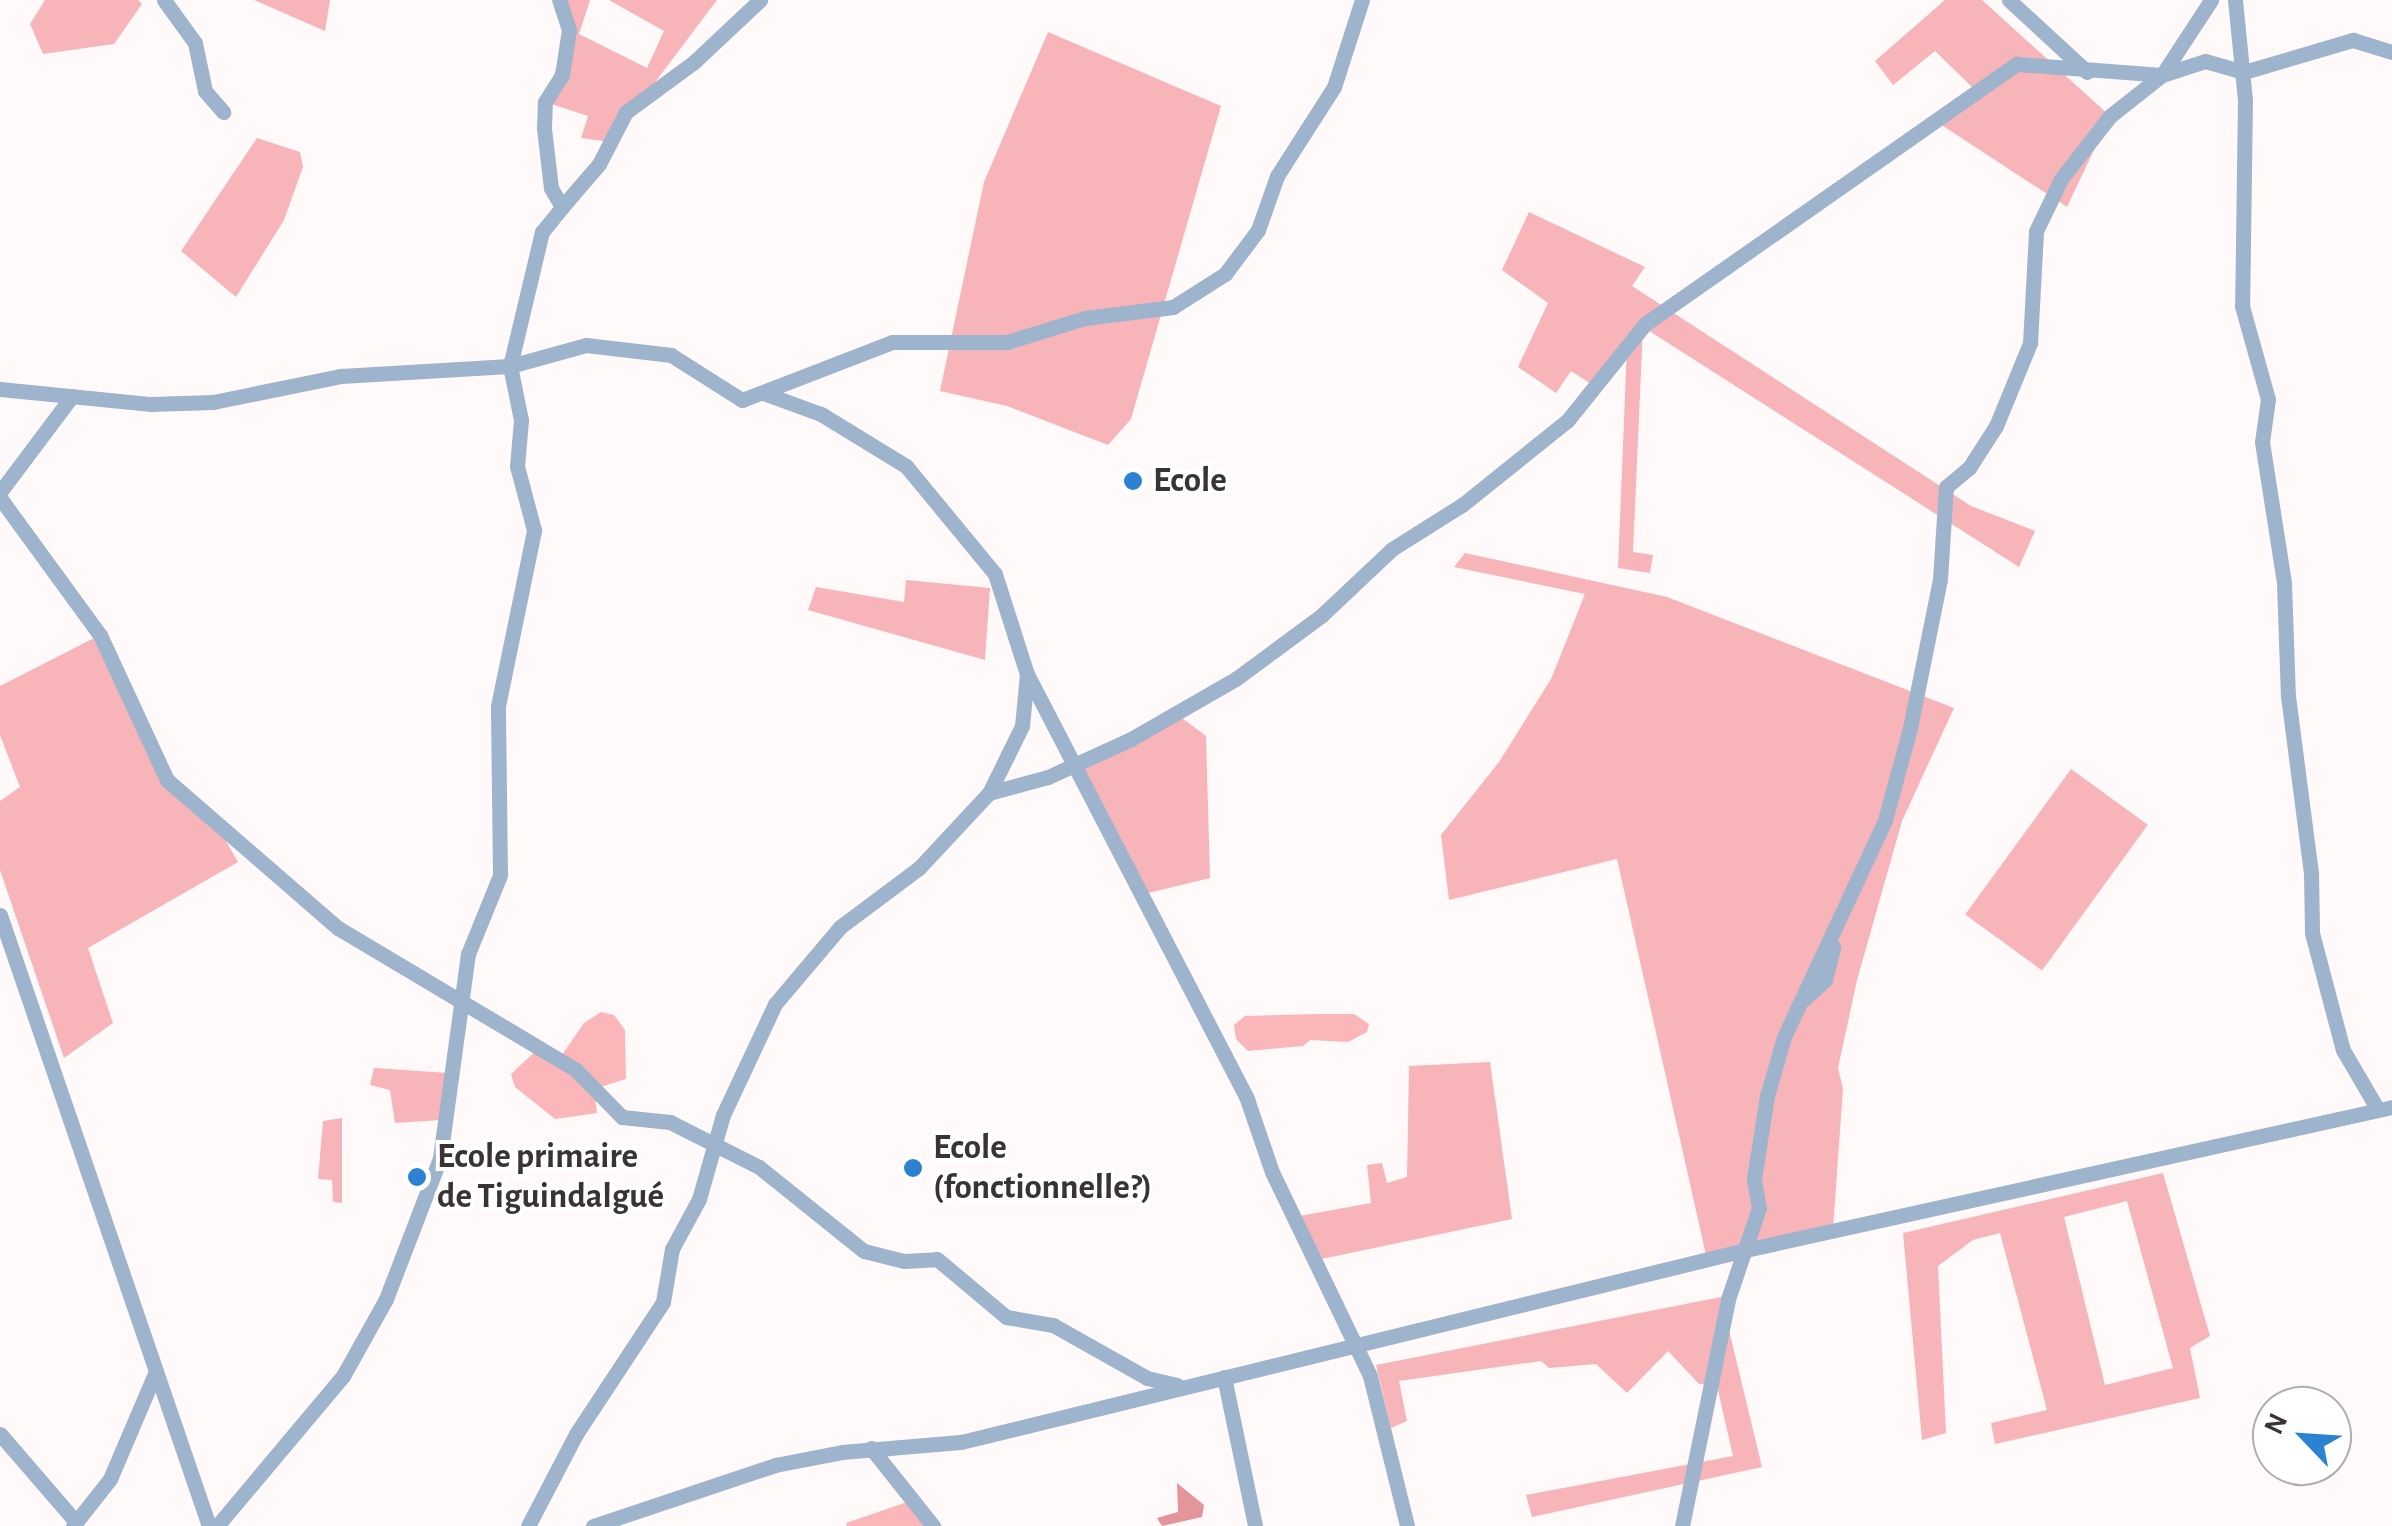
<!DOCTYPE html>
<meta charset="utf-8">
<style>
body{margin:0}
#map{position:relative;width:2392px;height:1526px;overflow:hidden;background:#fff9f9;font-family:"Alegreya Sans",sans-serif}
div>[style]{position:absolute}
.green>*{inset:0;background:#fbb6ba}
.forest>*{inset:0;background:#f7b5b9;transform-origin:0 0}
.water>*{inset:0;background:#e4959b}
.minor>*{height:15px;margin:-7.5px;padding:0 7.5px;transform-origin:7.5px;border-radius:7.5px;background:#9db4cc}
.dots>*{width:28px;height:28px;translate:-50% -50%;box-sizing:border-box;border:5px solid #fff;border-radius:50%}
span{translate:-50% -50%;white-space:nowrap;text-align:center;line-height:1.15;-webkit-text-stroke:8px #fff;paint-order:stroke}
.poi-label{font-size:35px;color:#393333;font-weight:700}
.left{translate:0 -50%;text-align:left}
.north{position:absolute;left:2252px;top:1386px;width:100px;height:100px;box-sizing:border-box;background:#fff;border:2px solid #b0adad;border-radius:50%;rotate:295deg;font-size:28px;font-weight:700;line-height:40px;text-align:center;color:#393333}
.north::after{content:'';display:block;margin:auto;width:35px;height:45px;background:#2b82d0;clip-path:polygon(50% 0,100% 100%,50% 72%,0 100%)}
</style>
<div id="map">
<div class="green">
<div style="clip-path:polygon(601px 1012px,614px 1015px,625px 1030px,626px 1079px,594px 1089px,597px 1113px,555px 1119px,515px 1087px,511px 1074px,539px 1048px,559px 1059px,584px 1023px)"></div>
<div style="clip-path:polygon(1318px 1014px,1354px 1014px,1369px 1024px,1367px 1032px,1348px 1042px,1310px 1040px,1303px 1046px,1248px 1051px,1236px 1039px,1234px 1025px,1245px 1016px)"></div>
<div style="clip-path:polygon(916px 1499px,933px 1526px,847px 1526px,846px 1523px)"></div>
</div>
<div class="forest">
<div style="clip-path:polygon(45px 0,138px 0,142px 4px,114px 44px,43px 54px,30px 24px)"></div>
<div style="clip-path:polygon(254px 0,330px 0,325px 31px)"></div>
<div style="clip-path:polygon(559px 0,590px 0,579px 34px,647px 68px,664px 31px,609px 0,717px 0,610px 142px,581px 138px,588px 116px,545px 102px,569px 30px)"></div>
<div style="clip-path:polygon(1945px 0,1982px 0,2110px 116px,2067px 207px,1931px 118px,1972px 87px,1935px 51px,1893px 85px,1875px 61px)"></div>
<div style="clip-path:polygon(1048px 32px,1221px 106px,1131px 419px,1108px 445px,1007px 406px,940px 391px,984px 182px)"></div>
<div style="clip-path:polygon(257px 138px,300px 152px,303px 167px,284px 220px,236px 297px,181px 251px)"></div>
<div style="clip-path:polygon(1529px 212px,1645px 267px,1632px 286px,1971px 506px,2035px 531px,2019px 567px,1643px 327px,1633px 552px,1653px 555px,1650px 573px,1618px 568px,1627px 346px,1591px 384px,1571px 371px,1556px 393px,1518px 367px,1548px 303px,1502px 270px)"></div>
<div style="clip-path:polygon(1465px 553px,1667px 597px,1954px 708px,1902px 821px,1857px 980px,1838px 1068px,1843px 1089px,1833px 1228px,1706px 1255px,1617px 859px,1449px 900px,1441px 835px,1499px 762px,1551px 679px,1585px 594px,1454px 567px)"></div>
<div style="clip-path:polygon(906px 580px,990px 588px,985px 660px,808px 610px,816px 587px,904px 602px)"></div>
<div style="clip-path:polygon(100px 635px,167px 780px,214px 820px,238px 862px,88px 948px,113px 1023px,64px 1058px,0 870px,0 801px,20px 787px,0 735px,0 686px)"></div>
<div style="clip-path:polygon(1174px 712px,1206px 736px,1210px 878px,1144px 894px,1073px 765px)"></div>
<div style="left:2071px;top:769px;width:95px;height:180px;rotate:36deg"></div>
<div style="clip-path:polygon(1490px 1062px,1512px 1219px,1317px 1260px,1294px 1217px,1371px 1203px,1367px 1165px,1382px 1163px,1387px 1183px,1407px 1177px,1409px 1066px)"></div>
<div style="clip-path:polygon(374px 1068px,448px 1073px,441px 1120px,395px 1123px,390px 1090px,370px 1085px)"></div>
<div style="clip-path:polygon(342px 1118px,342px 1203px,333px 1202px,332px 1180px,318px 1179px,323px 1121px)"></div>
<div style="clip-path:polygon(evenodd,2163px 1173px,2210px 1336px,2190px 1348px,2200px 1398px,1995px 1444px,1991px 1423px,2047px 1410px,2000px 1233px,1973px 1240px,1938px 1266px,1946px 1433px,1922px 1440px,1903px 1233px,2163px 1173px,2127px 1201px,2173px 1368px,2105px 1385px,2064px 1217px,2127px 1201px)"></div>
<div style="clip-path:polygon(1721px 1297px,1762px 1467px,1532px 1517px,1526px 1495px,1733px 1456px,1717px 1386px,1699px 1384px,1668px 1351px,1627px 1393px,1596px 1364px,1549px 1368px,1541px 1361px,1399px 1381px,1407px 1421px,1391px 1428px,1376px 1365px)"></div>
</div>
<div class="water">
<div style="clip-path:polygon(1177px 1483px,1204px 1505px,1202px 1517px,1162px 1526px,1157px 1518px,1178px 1512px)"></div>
</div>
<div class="minor">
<div style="left:164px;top:0;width:53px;rotate:54.2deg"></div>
<div style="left:195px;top:43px;width:49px;rotate:78.2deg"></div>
<div style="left:205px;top:91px;width:28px;rotate:49deg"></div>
<div style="left:2009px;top:0;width:106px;rotate:42.7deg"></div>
<div style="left:2235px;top:0;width:100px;rotate:84.3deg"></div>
<div style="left:2245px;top:100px;width:206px;rotate:90.8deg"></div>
<div style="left:2242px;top:306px;width:97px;rotate:74.4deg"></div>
<div style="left:2268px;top:399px;width:43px;rotate:97.9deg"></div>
<div style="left:2262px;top:442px;width:143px;rotate:81.1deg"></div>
<div style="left:2284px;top:583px;width:113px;rotate:88deg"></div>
<div style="left:2288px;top:696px;width:178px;rotate:82.6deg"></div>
<div style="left:2311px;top:873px;width:60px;rotate:89deg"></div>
<div style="left:2312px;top:933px;width:121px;rotate:75.2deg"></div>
<div style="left:2343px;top:1050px;width:69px;rotate:59.7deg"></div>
<div style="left:562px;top:207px;width:57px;rotate:-49.3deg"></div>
<div style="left:599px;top:164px;width:59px;rotate:-62.6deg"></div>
<div style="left:626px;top:112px;width:84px;rotate:-36.3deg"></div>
<div style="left:694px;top:62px;width:91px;rotate:-43.2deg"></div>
<div style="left:0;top:389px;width:152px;rotate:5.7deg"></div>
<div style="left:151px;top:404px;width:62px;rotate:-1.8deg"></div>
<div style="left:213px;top:402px;width:131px;rotate:-11.5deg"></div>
<div style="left:341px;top:376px;width:169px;rotate:-3.4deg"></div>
<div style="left:510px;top:366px;width:79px;rotate:-15.4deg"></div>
<div style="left:586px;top:345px;width:86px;rotate:6.7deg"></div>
<div style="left:671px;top:355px;width:84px;rotate:32.4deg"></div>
<div style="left:742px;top:400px;width:161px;rotate:-21.1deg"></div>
<div style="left:892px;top:342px;width:115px"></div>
<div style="left:1007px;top:342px;width:82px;rotate:-17.1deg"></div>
<div style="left:1085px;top:318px;width:89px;rotate:-7.1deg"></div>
<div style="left:1173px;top:307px;width:62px;rotate:-32.4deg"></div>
<div style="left:1225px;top:274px;width:55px;rotate:-53.1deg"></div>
<div style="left:1258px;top:230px;width:57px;rotate:-70.6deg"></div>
<div style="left:1277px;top:176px;width:106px;rotate:-57.4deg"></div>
<div style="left:1334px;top:87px;width:91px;rotate:-72.2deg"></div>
<div style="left:766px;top:394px;width:59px;rotate:20deg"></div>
<div style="left:821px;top:414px;width:100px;rotate:31.5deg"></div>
<div style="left:906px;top:466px;width:140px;rotate:50.5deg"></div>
<div style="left:995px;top:574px;width:105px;rotate:72.3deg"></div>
<div style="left:1027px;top:674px;width:52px;rotate:95.5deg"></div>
<div style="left:1022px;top:726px;width:75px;rotate:116.2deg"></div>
<div style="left:0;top:492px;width:120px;rotate:-53.1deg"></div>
<div style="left:0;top:498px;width:170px;rotate:53.9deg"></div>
<div style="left:100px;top:635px;width:160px;rotate:65.2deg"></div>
<div style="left:167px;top:780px;width:226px;rotate:40.9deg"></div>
<div style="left:338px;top:928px;width:277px;rotate:30.8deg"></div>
<div style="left:576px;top:1070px;width:66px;rotate:45.6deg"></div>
<div style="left:622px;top:1117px;width:48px;rotate:5.9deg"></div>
<div style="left:670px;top:1122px;width:100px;rotate:26.8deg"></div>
<div style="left:759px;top:1167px;width:134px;rotate:38.7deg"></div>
<div style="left:864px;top:1251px;width:41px;rotate:14deg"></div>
<div style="left:904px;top:1261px;width:33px;rotate:-3deg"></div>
<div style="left:937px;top:1259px;width:90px;rotate:40deg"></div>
<div style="left:1006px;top:1317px;width:48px;rotate:9.7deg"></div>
<div style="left:1053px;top:1325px;width:108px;rotate:29.4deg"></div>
<div style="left:1147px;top:1378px;width:31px;rotate:13deg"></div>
<div style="left:1027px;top:674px;width:479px;rotate:62.6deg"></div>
<div style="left:1247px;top:1099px;width:77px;rotate:71.1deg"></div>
<div style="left:1272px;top:1172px;width:226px;rotate:64.3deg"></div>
<div style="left:1370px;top:1376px;width:154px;rotate:76.1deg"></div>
<div style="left:0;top:915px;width:646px;rotate:71.12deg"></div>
<div style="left:1804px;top:999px;width:28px;rotate:-42deg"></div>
<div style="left:1825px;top:980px;width:34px;rotate:-76deg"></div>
<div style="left:1224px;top:1377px;width:152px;rotate:78.2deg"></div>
<div style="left:0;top:1434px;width:116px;rotate:49.2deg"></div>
<div style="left:871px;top:1448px;width:100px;rotate:51.5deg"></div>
<div style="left:73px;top:1526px;width:60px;rotate:-51.8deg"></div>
<div style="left:110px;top:1479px;width:117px;rotate:-66.9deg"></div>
<div style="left:217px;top:1526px;width:196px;rotate:-50deg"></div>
<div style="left:343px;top:1376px;width:88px;rotate:-60.8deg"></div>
<div style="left:386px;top:1299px;width:151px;rotate:-69deg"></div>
<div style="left:440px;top:1158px;width:206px;rotate:-82.2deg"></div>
<div style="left:468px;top:954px;width:85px;rotate:-67.9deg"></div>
<div style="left:500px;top:875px;width:169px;rotate:-90.7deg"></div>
<div style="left:498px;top:706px;width:180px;rotate:-78.4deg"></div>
<div style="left:534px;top:530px;width:66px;rotate:-104.9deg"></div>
<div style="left:517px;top:466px;width:46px;rotate:-85deg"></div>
<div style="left:521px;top:420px;width:55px;rotate:-101.5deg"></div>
<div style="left:510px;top:366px;width:138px;rotate:-76.6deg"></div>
<div style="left:542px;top:232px;width:32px;rotate:-51deg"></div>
<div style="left:562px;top:207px;width:22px;rotate:-120deg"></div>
<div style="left:551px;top:188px;width:60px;rotate:-96.7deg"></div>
<div style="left:544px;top:128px;width:26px;rotate:-88deg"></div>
<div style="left:545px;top:102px;width:32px;rotate:-58deg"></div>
<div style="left:562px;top:75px;width:46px;rotate:-81.2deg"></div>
<div style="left:569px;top:30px;width:32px;rotate:-108deg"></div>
<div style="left:528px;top:1526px;width:104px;rotate:-62.4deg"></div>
<div style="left:576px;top:1434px;width:158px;rotate:-56.6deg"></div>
<div style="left:663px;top:1302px;width:54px;rotate:-80.4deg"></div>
<div style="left:672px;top:1249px;width:57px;rotate:-61.6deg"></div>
<div style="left:699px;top:1199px;width:87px;rotate:-74.1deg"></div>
<div style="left:723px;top:1115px;width:123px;rotate:-64.9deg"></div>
<div style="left:775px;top:1004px;width:101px;rotate:-49.8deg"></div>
<div style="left:840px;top:927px;width:99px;rotate:-36.8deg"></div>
<div style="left:919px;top:868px;width:103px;rotate:-47deg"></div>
<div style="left:989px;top:793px;width:61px;rotate:-15.2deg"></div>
<div style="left:1048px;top:777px;width:91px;rotate:-24.6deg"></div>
<div style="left:1131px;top:739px;width:122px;rotate:-29.9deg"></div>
<div style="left:1237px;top:678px;width:106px;rotate:-36.5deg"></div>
<div style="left:1322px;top:615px;width:96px;rotate:-43.3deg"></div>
<div style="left:1392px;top:549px;width:83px;rotate:-32.2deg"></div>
<div style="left:1462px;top:505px;width:134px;rotate:-38.7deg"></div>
<div style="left:1567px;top:421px;width:124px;rotate:-51.2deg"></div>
<div style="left:1645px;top:324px;width:454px;rotate:-35deg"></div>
<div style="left:2017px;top:64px;width:145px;rotate:4.3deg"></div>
<div style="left:2162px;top:75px;width:45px;rotate:-18deg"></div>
<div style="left:2205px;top:61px;width:41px;rotate:15.8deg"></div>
<div style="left:2244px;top:72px;width:114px;rotate:-16.4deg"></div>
<div style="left:2353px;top:40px;width:41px;rotate:17.1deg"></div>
<div style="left:593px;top:1526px;width:192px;rotate:-18.5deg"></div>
<div style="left:775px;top:1465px;width:68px;rotate:-11deg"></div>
<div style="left:842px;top:1452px;width:119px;rotate:-4.8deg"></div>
<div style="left:961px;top:1442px;width:803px;rotate:-13.76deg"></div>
<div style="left:1741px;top:1251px;width:667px;rotate:-12.47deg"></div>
<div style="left:1682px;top:1526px;width:232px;rotate:-78.5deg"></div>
<div style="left:1728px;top:1299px;width:96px;rotate:-71.2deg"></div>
<div style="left:1759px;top:1208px;width:29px;rotate:-100deg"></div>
<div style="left:1754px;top:1179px;width:84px;rotate:-81.1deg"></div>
<div style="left:1767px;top:1096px;width:61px;rotate:-73.9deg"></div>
<div style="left:1784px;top:1037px;width:239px;rotate:-65deg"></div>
<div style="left:1885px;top:820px;width:95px;rotate:-74.8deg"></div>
<div style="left:1910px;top:728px;width:152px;rotate:-78.6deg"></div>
<div style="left:1940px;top:579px;width:92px;rotate:-86.3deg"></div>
<div style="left:1946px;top:487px;width:30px;rotate:-40deg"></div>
<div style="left:1969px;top:468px;width:50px;rotate:-57.3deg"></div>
<div style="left:1996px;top:426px;width:90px;rotate:-67.7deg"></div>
<div style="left:2030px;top:343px;width:112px;rotate:-86.9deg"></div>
<div style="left:2036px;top:231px;width:58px;rotate:-64.3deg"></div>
<div style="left:2061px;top:179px;width:80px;rotate:-52.1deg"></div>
<div style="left:2110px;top:116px;width:66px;rotate:-38.3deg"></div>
<div style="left:2162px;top:75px;width:90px;rotate:-56.8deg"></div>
</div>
<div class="dots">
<div style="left:1133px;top:481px;background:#2b82d0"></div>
<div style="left:913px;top:1168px;background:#2b82d0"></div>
<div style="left:417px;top:1177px;background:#2b82d0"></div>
</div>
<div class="poi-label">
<span class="left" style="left:1153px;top:481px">Ecole</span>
<span class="left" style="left:933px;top:1168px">Ecole<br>(fonctionnelle?)</span>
<span class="left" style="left:437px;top:1177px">Ecole primaire<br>de Tiguindalgué</span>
</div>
<div class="north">N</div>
</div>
